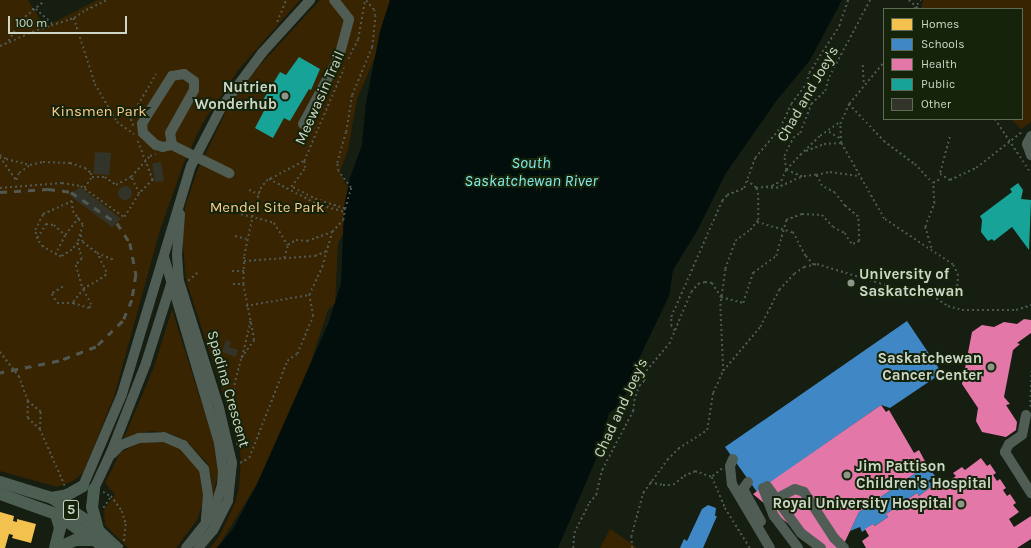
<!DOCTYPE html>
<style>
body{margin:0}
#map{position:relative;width:1031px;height:548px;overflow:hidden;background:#161d11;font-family:Karla,sans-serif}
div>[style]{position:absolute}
.green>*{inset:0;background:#392402}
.water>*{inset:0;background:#020e0c}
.homes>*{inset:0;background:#f2c14e}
.schools>*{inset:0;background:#3f88c5}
.health>*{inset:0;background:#e377a8}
.public>*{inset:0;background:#17a398}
.building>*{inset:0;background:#323429;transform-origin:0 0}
.round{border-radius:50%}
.path>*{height:1.5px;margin-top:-0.75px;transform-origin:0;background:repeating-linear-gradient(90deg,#4e5851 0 2px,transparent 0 5px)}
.minor>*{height:10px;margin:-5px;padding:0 5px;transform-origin:5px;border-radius:5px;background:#4f5d55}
.major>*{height:12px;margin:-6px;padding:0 6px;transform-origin:6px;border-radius:6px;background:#4d5e52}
.rail>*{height:2.5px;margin-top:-1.25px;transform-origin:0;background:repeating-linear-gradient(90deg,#505851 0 7px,transparent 0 14px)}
.path-bridge>*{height:1.5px;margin-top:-0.75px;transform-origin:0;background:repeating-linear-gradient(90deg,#4e5851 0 2px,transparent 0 5px)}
.dots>*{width:11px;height:11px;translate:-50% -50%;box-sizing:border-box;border:2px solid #15230b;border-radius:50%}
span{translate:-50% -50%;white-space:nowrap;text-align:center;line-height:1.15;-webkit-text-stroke:4px #15230b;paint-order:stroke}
.shield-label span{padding:1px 3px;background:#15230b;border:1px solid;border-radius:3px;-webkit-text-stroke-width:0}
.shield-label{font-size:14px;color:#cdd7c7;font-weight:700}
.poi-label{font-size:15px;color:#cdd7c7;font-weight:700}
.right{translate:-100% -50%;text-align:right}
.left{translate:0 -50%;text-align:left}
.street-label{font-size:15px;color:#cdd7c7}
.park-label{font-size:15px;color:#fccb8d}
.water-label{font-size:16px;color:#83eae8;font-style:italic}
.legend{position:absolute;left:883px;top:8px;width:140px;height:112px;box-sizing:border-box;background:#15230b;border:1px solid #5f6b56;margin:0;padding:5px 7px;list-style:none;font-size:12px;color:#cdd7c7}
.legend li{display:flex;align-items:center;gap:8px;height:20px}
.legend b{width:20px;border:1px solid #5f6b56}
.scale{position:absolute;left:8px;top:16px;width:119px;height:18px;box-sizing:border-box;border:2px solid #cdd7c7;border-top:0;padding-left:5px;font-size:12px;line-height:14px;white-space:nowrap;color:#cdd7c7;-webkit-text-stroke:3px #15230b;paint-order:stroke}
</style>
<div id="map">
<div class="green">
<div style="clip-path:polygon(0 0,28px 0,45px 27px,97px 0,300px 0,239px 69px,202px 124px,183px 165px,160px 230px,114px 397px,83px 473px,73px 481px,57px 487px,0 471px)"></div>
<div style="clip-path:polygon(320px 0,391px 0,386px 32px,357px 99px,348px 150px,340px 171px,345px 183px,354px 192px,345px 231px,338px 243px,335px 303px,328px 310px,300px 395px,257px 484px,221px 542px,216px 548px,210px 548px,219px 537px,235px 503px,239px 488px,241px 459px,239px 443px,186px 280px,182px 235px,185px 206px,198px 169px,227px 109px,260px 65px)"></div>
<div style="clip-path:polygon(923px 0,1031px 0,1031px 122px,1021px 129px,1011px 119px,1022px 119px,1022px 9px,921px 9px)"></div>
<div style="clip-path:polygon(172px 309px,215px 446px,218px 471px,213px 498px,211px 476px,207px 463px,185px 440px,169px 433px,152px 431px,124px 438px,154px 367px)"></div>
<div style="clip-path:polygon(161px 440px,180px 447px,200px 469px,204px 488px,202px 506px,197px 520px,176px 548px,128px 548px,105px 525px,104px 509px,115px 495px,105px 483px,120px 453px,140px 442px)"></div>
<div style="clip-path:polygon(610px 529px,638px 548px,600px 548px)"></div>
</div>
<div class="water">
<div style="clip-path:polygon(390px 0,842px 0,810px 60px,777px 100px,726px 173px,697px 231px,673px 270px,669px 296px,632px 373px,626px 393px,617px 407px,609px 413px,599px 452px,558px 548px,217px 548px,233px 529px,257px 484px,328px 324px,341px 284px,344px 207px,350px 178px,362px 145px,366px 103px,380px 31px)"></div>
</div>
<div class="homes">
<div style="clip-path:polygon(0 512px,14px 516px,13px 521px,17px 522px,17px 519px,36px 524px,31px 543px,12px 538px,13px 535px,9px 534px,5px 548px,0 548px)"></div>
</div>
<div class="schools">
<div style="clip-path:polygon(907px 321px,942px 373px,890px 408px,881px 405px,757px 492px,725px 447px)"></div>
<div style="clip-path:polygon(927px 465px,935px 476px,928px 481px,931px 483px,931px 487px,919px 496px,917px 493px,908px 499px,910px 502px,897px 511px,895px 508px,886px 514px,888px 517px,875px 526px,873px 524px,862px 532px,860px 527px,850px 531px,859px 512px)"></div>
<div style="clip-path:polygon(708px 505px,716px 508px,715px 516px,717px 516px,703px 548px,680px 548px,684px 539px,687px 541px,702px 509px)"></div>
</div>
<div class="health">
<div style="clip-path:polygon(1024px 319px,1031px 320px,1031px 333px,1017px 343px,1020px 344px,1013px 350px,1004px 397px,1010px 404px,1006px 405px,1017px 422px,1016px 430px,1006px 437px,982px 432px,976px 421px,978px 408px,962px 384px,972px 332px,982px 325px,994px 327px,1004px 322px,1017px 324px)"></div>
<div style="clip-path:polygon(881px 405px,886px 412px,889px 410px,914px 453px,919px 450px,927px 465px,859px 512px,842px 548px,817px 548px,753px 494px)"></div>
<div style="clip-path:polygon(981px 458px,987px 466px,990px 464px,996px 473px,993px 475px,997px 481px,1000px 479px,1006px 488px,1003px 490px,1007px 496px,1010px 494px,1016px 503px,1013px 505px,1019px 512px,1009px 519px,1014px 527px,1031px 516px,1031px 539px,1017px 548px,866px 548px,862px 541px,869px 536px,865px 529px,873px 524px,875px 526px,888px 517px,886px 514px,895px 508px,897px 511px,910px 502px,908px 499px,917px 493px,919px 496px,931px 487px,931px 483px,941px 482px,943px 485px,956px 476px,953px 473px,962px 467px,965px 470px)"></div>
</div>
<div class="public">
<div style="clip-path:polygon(299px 57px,320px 69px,311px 90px,309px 89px,290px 121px,284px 118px,273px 138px,255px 128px,265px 109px,260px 106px,258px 110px,253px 107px,256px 103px,260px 105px,280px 72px,286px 75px)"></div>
<div style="clip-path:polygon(1018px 183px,1023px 190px,1021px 199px,1031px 200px,1029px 250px,1012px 227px,994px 241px,992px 239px,988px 241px,981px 232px,982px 220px,980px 216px,1012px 192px,1010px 189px)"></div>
</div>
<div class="building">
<div style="left:95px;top:152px;width:16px;height:22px;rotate:4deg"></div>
<div style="left:161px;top:162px;width:19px;height:9px;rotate:81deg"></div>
<div class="round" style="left:118px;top:186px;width:14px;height:14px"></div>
<div style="clip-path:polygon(80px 187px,121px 219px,112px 227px,69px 195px)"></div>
<div style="clip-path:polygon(226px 340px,231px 342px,229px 347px,238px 350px,236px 357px,222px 352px)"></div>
</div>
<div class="path">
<div style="left:909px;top:0;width:13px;rotate:42deg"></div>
<div style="left:32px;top:9px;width:4px"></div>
<div style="left:36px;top:9px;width:24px;rotate:42deg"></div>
<div style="left:914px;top:9px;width:11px;rotate:-56deg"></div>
<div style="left:74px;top:18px;width:69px;rotate:72.3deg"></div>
<div style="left:95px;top:84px;width:44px;rotate:59.9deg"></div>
<div style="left:117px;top:122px;width:21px;rotate:35deg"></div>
<div style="left:277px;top:22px;width:24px;rotate:-68deg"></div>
<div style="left:8px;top:41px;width:25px;rotate:-58deg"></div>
<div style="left:21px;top:20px;width:28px;rotate:-39deg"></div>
<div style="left:0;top:46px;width:40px;rotate:-23.4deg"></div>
<div style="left:37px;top:30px;width:39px;rotate:-18deg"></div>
<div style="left:74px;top:18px;width:14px;rotate:-34deg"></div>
<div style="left:86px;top:10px;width:23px;rotate:-25deg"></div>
<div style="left:348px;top:59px;width:22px;rotate:-63deg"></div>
<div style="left:358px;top:39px;width:40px;rotate:-80deg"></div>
<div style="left:863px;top:65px;width:20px;rotate:87deg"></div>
<div style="left:849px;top:104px;width:51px;rotate:46.6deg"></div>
<div style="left:884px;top:141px;width:39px;rotate:37deg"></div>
<div style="left:915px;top:164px;width:26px;rotate:47deg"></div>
<div style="left:933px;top:183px;width:10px;rotate:-29deg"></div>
<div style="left:995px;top:119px;width:65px;rotate:56.3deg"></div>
<div style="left:133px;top:126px;width:9px;rotate:-111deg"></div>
<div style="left:130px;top:118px;width:51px;rotate:-59.4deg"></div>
<div style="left:829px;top:132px;width:13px;rotate:29deg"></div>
<div style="left:950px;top:137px;width:38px;rotate:105deg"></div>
<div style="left:940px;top:174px;width:12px;rotate:31deg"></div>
<div style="left:950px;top:180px;width:29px;rotate:-25deg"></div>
<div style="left:976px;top:168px;width:60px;rotate:-38.2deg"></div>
<div style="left:138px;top:141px;width:42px;rotate:69deg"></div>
<div style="left:153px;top:180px;width:20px;rotate:135deg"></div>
<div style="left:806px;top:151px;width:19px;rotate:-21deg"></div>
<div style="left:824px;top:144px;width:17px;rotate:-3deg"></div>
<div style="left:0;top:155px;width:7px;rotate:34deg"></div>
<div style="left:6px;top:159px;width:25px;rotate:14deg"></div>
<div style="left:30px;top:165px;width:13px;rotate:-13deg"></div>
<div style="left:43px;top:162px;width:27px;rotate:2deg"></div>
<div style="left:70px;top:163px;width:16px;rotate:18deg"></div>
<div style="left:85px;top:168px;width:8px;rotate:40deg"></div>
<div style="left:91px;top:173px;width:4px;rotate:76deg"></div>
<div style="left:92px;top:177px;width:13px"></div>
<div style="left:105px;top:177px;width:14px;rotate:36deg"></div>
<div style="left:116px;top:185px;width:17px;rotate:-28deg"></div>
<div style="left:131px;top:177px;width:28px;rotate:-48deg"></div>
<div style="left:150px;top:156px;width:6px;rotate:-18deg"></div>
<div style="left:0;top:157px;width:28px;rotate:55deg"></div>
<div style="left:16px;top:180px;width:8px;rotate:-67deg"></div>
<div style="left:19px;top:173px;width:14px;rotate:-36deg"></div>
<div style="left:816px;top:175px;width:14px;rotate:-12deg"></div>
<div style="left:830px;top:172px;width:27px;rotate:8deg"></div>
<div style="left:269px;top:179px;width:54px;rotate:27.5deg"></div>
<div style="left:317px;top:204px;width:29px;rotate:16deg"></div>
<div style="left:291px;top:187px;width:24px;rotate:-54deg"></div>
<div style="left:305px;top:168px;width:7px;rotate:-98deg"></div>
<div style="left:766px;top:187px;width:10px;rotate:6deg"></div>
<div style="left:776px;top:188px;width:27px;rotate:-24deg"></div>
<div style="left:0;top:188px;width:62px;rotate:-4.6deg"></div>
<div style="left:62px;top:183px;width:19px;rotate:9deg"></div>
<div style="left:81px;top:186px;width:53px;rotate:35.8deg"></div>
<div style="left:124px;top:217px;width:27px;rotate:-57deg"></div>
<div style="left:139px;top:194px;width:19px;rotate:-115deg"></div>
<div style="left:84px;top:188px;width:12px;rotate:-55deg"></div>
<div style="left:756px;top:188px;width:16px;rotate:-7deg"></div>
<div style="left:772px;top:186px;width:10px;rotate:-29deg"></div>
<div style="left:781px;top:181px;width:12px;rotate:-66deg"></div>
<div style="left:786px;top:170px;width:21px;rotate:-47deg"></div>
<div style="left:800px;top:155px;width:28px;rotate:-44deg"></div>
<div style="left:820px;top:136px;width:24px;rotate:-35deg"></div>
<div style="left:249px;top:190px;width:11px;rotate:22deg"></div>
<div style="left:72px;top:201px;width:10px;rotate:84deg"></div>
<div style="left:73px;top:211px;width:17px;rotate:54deg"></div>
<div style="left:83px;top:225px;width:19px;rotate:106deg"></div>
<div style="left:78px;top:243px;width:9px;rotate:131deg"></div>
<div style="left:72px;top:250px;width:13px;rotate:148deg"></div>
<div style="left:61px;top:257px;width:21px;rotate:-151deg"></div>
<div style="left:43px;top:247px;width:10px;rotate:-127deg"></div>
<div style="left:37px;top:239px;width:9px;rotate:-103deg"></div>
<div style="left:35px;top:230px;width:18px;rotate:-63deg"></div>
<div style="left:43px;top:214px;width:32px;rotate:-24deg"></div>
<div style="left:345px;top:209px;width:22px;rotate:-74deg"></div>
<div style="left:351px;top:188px;width:21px;rotate:-127deg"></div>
<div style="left:338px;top:171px;width:8px;rotate:-97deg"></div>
<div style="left:337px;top:163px;width:32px;rotate:-74deg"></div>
<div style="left:346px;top:132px;width:37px;rotate:-81deg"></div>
<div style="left:352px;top:95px;width:52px;rotate:-67.4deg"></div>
<div style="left:372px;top:47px;width:31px;rotate:-84deg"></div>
<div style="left:375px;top:16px;width:6px;rotate:-99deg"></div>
<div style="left:374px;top:10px;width:13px;rotate:-132deg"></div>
<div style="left:241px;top:214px;width:34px;rotate:15deg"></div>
<div style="left:274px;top:223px;width:26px;rotate:58deg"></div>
<div style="left:288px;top:245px;width:9px;rotate:-32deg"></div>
<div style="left:296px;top:240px;width:11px;rotate:5deg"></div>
<div style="left:307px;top:241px;width:27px;rotate:-20deg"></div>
<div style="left:757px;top:222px;width:37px;rotate:16deg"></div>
<div style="left:793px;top:232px;width:27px;rotate:62deg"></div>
<div style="left:806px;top:256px;width:12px;rotate:48deg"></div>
<div style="left:81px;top:235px;width:7px;rotate:74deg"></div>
<div style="left:83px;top:242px;width:18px;rotate:38deg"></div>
<div style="left:97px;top:253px;width:18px;rotate:22deg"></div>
<div style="left:235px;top:236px;width:12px;rotate:14deg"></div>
<div style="left:37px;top:238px;width:17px;rotate:-57deg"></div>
<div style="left:46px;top:224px;width:8px;rotate:7deg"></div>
<div style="left:54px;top:225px;width:15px;rotate:42deg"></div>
<div style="left:65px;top:235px;width:23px;rotate:-52deg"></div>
<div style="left:78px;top:243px;width:16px;rotate:76deg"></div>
<div style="left:82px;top:259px;width:8px;rotate:135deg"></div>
<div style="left:76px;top:265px;width:25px;rotate:74deg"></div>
<div style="left:83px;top:289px;width:26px;rotate:-31deg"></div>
<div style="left:105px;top:276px;width:4px;rotate:-76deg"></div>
<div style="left:106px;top:272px;width:21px;rotate:-115deg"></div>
<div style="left:931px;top:248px;width:22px;rotate:-106deg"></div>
<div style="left:925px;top:227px;width:26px;rotate:-69deg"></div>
<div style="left:934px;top:203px;width:20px;rotate:-93deg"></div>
<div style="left:55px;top:255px;width:22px;rotate:-63deg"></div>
<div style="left:284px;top:258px;width:14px;rotate:-73deg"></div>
<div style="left:244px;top:261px;width:71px;rotate:-4deg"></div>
<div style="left:315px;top:256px;width:13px;rotate:-23deg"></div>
<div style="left:232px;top:271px;width:12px"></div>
<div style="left:188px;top:281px;width:15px;rotate:-42deg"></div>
<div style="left:233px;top:284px;width:10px"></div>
<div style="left:63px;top:287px;width:13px;rotate:148deg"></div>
<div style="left:52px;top:294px;width:10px;rotate:61deg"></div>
<div style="left:57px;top:303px;width:16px"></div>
<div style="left:73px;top:303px;width:17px;rotate:17deg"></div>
<div style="left:89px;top:308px;width:4px;rotate:-56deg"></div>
<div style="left:91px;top:305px;width:18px;rotate:-117deg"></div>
<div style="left:928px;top:293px;width:24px;rotate:33deg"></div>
<div style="left:948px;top:306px;width:15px;rotate:16deg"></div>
<div style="left:962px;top:310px;width:54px"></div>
<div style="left:1016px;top:310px;width:16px;rotate:-18deg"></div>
<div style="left:73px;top:302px;width:16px;rotate:-52deg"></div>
<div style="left:246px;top:306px;width:64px;rotate:-9.9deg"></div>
<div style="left:309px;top:295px;width:31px;rotate:-65deg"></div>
<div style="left:322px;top:267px;width:36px;rotate:-74deg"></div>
<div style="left:332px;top:232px;width:16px;rotate:-47deg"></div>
<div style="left:343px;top:220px;width:11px;rotate:-80deg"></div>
<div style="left:345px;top:209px;width:29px;rotate:-162deg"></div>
<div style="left:317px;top:200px;width:29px;rotate:-153deg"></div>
<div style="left:675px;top:331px;width:6px;rotate:-129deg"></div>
<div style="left:671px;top:326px;width:9px;rotate:-90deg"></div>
<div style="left:671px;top:317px;width:127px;rotate:-66.3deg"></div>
<div style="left:722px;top:201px;width:8px;rotate:-50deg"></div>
<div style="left:727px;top:195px;width:18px;rotate:-22deg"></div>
<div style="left:744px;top:188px;width:32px;rotate:-70deg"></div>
<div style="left:755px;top:158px;width:39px;rotate:-50deg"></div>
<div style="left:780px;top:128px;width:26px;rotate:-65deg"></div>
<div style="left:791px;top:104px;width:25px;rotate:-53deg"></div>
<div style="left:806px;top:84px;width:11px;rotate:-75deg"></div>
<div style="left:809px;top:73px;width:56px;rotate:-57.4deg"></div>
<div style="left:839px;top:26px;width:28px;rotate:-71deg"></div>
<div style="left:0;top:352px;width:31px;rotate:52deg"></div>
<div style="left:19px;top:376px;width:27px;rotate:70deg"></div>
<div style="left:28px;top:401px;width:17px;rotate:90deg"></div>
<div style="left:28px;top:418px;width:16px;rotate:43deg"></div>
<div style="left:40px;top:429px;width:62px;rotate:66.3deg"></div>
<div style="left:242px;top:357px;width:37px;rotate:-77deg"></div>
<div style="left:723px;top:371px;width:65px;rotate:-92.6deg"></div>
<div style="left:720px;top:306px;width:37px;rotate:-82deg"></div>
<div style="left:725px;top:269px;width:30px;rotate:-70deg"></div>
<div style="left:735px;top:241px;width:19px;rotate:-36deg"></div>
<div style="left:750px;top:230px;width:13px;rotate:-51deg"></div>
<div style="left:758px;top:220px;width:25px;rotate:-90deg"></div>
<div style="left:758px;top:195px;width:7px;rotate:-106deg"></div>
<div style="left:756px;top:188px;width:11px;rotate:-142deg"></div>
<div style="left:28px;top:401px;width:17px;rotate:40deg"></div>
<div style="left:41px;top:412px;width:17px;rotate:93deg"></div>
<div style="left:1030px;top:407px;width:36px;rotate:-88deg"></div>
<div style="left:237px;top:445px;width:55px;rotate:-94.2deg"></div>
<div style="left:233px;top:390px;width:33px;rotate:-76deg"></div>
<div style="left:241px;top:358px;width:22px;rotate:-54deg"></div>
<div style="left:254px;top:340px;width:57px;rotate:-101.1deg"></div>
<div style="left:243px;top:284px;width:28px;rotate:-88deg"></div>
<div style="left:244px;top:256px;width:40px;rotate:-78deg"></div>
<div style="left:252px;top:217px;width:29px;rotate:-74deg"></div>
<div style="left:260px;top:189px;width:10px;rotate:-53deg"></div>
<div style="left:266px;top:181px;width:43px;rotate:-27.8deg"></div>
<div style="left:304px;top:161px;width:101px;rotate:-66.7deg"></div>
<div style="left:240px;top:463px;width:10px;rotate:-29deg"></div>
<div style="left:249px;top:458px;width:104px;rotate:-68.6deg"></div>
<div style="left:287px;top:361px;width:12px;rotate:-35deg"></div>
<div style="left:297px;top:354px;width:41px;rotate:-67.2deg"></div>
<div style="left:313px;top:316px;width:21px;rotate:-101deg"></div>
<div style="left:722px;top:469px;width:13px;rotate:141deg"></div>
<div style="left:712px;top:477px;width:34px;rotate:67deg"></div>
<div style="left:725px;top:508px;width:47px;rotate:58deg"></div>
<div style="left:650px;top:482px;width:13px;rotate:13deg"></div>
<div style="left:663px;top:485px;width:10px"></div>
<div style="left:673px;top:485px;width:14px;rotate:-39deg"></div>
<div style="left:684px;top:476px;width:12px;rotate:-24deg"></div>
<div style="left:695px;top:471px;width:18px;rotate:19deg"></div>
<div style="left:103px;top:492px;width:9px;rotate:27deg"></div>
<div style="left:111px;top:496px;width:19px;rotate:54deg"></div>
<div style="left:122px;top:511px;width:14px;rotate:73deg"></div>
<div style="left:126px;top:524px;width:18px;rotate:96deg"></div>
<div style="left:103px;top:508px;width:14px;rotate:-56deg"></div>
<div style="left:573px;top:548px;width:15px;rotate:-86deg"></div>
<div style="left:574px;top:533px;width:34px;rotate:-63deg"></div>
<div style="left:589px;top:503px;width:11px;rotate:-49deg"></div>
<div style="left:596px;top:495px;width:26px;rotate:-77deg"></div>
<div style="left:602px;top:470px;width:67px;rotate:-62.3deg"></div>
<div style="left:633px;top:411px;width:10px;rotate:-84deg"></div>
<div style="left:634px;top:401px;width:16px;rotate:-72deg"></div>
<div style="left:639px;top:386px;width:7px;rotate:-45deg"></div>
<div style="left:644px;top:381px;width:10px;rotate:-79deg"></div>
<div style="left:646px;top:371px;width:35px;rotate:-50deg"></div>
<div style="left:669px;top:344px;width:56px;rotate:-67.1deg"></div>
<div style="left:691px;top:292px;width:11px;rotate:-49deg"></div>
<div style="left:698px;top:284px;width:7px;rotate:-16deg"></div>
<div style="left:705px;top:282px;width:7px;rotate:8deg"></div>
<div style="left:712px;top:283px;width:17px;rotate:57deg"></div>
<div style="left:721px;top:297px;width:23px;rotate:15deg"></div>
<div style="left:743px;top:303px;width:32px;rotate:-72deg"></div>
<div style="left:753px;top:273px;width:29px;rotate:-36deg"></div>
<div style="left:776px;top:256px;width:37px;rotate:-74deg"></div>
<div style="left:786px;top:220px;width:17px;rotate:-21deg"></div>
<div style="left:802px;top:214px;width:20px;rotate:3deg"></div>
<div style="left:822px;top:215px;width:16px;rotate:47deg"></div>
<div style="left:833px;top:227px;width:13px;rotate:27deg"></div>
<div style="left:845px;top:233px;width:10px;rotate:61deg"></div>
<div style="left:850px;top:242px;width:4px;rotate:34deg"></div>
<div style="left:853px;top:244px;width:7px;rotate:-27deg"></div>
<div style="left:859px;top:241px;width:24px;rotate:-92deg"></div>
<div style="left:858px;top:217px;width:17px;rotate:-140deg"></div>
<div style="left:845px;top:206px;width:16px;rotate:-128deg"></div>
<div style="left:835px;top:193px;width:15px;rotate:-152deg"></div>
<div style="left:822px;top:186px;width:13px;rotate:-119deg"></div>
<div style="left:816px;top:175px;width:14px;rotate:172deg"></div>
<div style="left:802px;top:177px;width:17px;rotate:-156deg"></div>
<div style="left:786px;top:170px;width:14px;rotate:-98deg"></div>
<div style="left:784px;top:156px;width:20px;rotate:-63deg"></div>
<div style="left:793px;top:138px;width:9px;rotate:-36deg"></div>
<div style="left:800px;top:133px;width:31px;rotate:-69deg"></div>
<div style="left:811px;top:104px;width:19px;rotate:-43deg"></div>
<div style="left:825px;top:91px;width:15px;rotate:-74deg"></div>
<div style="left:829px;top:77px;width:87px;rotate:-62deg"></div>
<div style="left:632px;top:548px;width:11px;rotate:-95deg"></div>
<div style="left:631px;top:537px;width:46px;rotate:-74.7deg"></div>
<div style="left:643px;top:493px;width:41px;rotate:-54deg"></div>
<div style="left:667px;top:460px;width:16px;rotate:-45deg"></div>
<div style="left:678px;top:449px;width:35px;rotate:-33deg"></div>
<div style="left:707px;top:430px;width:37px;rotate:-81deg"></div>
<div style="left:713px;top:393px;width:24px;rotate:-66deg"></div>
<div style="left:723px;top:371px;width:57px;rotate:-49.9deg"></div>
<div style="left:760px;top:327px;width:42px;rotate:-62.8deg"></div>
<div style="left:779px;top:290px;width:22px;rotate:-47deg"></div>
<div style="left:794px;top:274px;width:12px;rotate:-35deg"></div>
<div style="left:804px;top:267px;width:13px;rotate:-13deg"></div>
<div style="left:817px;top:264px;width:92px;rotate:17.1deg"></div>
<div style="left:905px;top:291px;width:41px;rotate:1.4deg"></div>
<div style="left:946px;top:292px;width:13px;rotate:-29deg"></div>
<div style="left:957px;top:286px;width:10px;rotate:-84deg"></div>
<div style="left:958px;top:276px;width:12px;rotate:-114deg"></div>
<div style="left:953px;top:265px;width:83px;rotate:-146.3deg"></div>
<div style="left:884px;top:219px;width:87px;rotate:-119.5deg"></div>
<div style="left:841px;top:143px;width:19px;rotate:-93deg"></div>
<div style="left:840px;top:124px;width:22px;rotate:-66deg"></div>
<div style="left:849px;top:104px;width:55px;rotate:-50.2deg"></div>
</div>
<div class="minor">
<div style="left:303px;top:124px;width:76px;rotate:-61.8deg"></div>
<div style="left:339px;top:57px;width:39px;rotate:-75deg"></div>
<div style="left:349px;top:19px;width:24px;rotate:-128deg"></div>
<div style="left:1031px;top:136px;width:9px;rotate:117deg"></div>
<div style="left:1027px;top:144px;width:12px;rotate:70deg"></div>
<div style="left:172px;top:145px;width:12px;rotate:-99deg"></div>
<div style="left:170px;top:133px;width:49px;rotate:-60.8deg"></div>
<div style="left:194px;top:90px;width:9px;rotate:-90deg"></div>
<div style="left:194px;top:81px;width:12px;rotate:-145deg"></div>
<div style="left:184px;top:74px;width:12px;rotate:171deg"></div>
<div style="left:172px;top:76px;width:49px;rotate:122.4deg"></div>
<div style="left:146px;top:117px;width:8px;rotate:120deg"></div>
<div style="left:142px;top:124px;width:9px;rotate:84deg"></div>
<div style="left:143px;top:133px;width:18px;rotate:43deg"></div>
<div style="left:156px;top:145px;width:7px;rotate:16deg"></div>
<div style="left:163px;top:147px;width:9px;rotate:-13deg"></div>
<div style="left:172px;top:145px;width:64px;rotate:26.2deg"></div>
<div style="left:180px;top:214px;width:41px;rotate:94.2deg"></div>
<div style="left:177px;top:255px;width:26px;rotate:86deg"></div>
<div style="left:179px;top:281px;width:133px;rotate:72.5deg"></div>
<div style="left:219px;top:408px;width:57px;rotate:76.7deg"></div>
<div style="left:232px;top:463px;width:38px;rotate:96deg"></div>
<div style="left:228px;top:501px;width:33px;rotate:117deg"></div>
<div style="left:213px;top:530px;width:23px;rotate:130deg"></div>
<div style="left:164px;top:257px;width:194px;rotate:73.5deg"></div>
<div style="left:219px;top:443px;width:27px;rotate:82deg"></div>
<div style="left:223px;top:470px;width:15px;rotate:94deg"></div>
<div style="left:222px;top:485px;width:30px;rotate:107deg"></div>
<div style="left:213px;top:514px;width:43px;rotate:128.5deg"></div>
<div style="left:1026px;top:415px;width:20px;rotate:101deg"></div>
<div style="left:1022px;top:435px;width:16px;rotate:145deg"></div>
<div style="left:1009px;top:444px;width:9px;rotate:117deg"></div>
<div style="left:1005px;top:452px;width:49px;rotate:57.6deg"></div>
<div style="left:112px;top:454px;width:13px;rotate:-45deg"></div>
<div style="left:121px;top:445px;width:19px;rotate:-21deg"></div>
<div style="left:139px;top:438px;width:25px;rotate:-2deg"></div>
<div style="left:164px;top:437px;width:21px;rotate:23deg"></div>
<div style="left:183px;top:445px;width:32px;rotate:49deg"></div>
<div style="left:204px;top:469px;width:26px;rotate:81deg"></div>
<div style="left:208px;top:495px;width:25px;rotate:95deg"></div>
<div style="left:733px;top:459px;width:8px;rotate:113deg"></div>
<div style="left:730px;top:466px;width:18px;rotate:84deg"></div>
<div style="left:732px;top:484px;width:74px;rotate:59.3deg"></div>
<div style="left:748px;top:482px;width:9px;rotate:126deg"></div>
<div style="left:743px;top:489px;width:37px;rotate:61deg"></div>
<div style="left:83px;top:486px;width:100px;rotate:-67deg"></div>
<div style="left:122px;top:394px;width:238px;rotate:-73.2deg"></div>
<div style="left:191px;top:166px;width:65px;rotate:-62.7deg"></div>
<div style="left:221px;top:108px;width:69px;rotate:-53.3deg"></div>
<div style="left:262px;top:53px;width:72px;rotate:-47.8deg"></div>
<div style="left:767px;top:486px;width:58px;rotate:54.1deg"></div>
<div style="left:801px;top:533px;width:25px;rotate:37deg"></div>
<div style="left:763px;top:488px;width:30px;rotate:69deg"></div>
<div style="left:774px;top:516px;width:40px;rotate:53deg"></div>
<div style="left:94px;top:489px;width:38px;rotate:-65deg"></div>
<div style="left:110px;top:455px;width:99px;rotate:-68.6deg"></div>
<div style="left:146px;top:363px;width:83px;rotate:-72.4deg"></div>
<div style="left:776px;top:499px;width:21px;rotate:-28deg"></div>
<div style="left:795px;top:489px;width:9px;rotate:18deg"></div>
<div style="left:804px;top:492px;width:55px;rotate:56.9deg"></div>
<div style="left:834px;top:538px;width:14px;rotate:45deg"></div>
</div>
<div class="major">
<div style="left:0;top:482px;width:54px;rotate:17.1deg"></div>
<div style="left:52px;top:498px;width:44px;rotate:33deg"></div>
<div style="left:89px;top:522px;width:38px;rotate:43deg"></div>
<div style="left:94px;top:489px;width:18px;rotate:96deg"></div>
<div style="left:92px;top:507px;width:23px;rotate:75deg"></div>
<div style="left:0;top:494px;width:59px;rotate:19.7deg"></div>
<div style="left:56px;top:514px;width:60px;rotate:34.2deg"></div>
<div style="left:52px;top:498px;width:15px;rotate:-11deg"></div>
<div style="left:67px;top:495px;width:18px;rotate:-29deg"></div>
<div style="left:55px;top:548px;width:21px;rotate:-76deg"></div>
<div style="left:60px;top:528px;width:15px;rotate:-106deg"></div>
<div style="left:58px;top:548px;width:19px;rotate:-25deg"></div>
<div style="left:75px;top:540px;width:19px"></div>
</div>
<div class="rail">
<div style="left:0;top:192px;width:48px;rotate:-3.6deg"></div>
<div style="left:48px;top:189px;width:23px;rotate:7deg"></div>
<div style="left:71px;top:192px;width:55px;rotate:34deg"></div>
<div style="left:117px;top:223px;width:24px;rotate:57deg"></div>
<div style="left:130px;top:243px;width:33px;rotate:79deg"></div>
<div style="left:136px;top:275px;width:25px;rotate:99deg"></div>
<div style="left:132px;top:300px;width:23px;rotate:113deg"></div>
<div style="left:123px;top:321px;width:37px;rotate:136deg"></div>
<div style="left:96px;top:347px;width:40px;rotate:159deg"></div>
<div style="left:59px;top:361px;width:60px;rotate:168.5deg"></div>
</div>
<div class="path-bridge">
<div style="left:107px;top:532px;width:24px;rotate:42deg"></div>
</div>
<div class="dots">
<div style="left:285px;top:96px;background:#8d9687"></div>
<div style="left:851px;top:283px;background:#8d9687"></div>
<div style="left:991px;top:367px;background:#8d9687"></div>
<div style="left:847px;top:475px;background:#8d9687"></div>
<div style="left:961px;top:504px;background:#8d9687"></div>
</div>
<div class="shield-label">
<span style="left:71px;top:510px">5</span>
</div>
<div class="poi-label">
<span class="right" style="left:277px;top:96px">Nutrien<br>Wonderhub</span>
<span class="left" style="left:859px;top:283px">University of<br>Saskatchewan</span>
<span class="right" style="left:982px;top:367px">Saskatchewan<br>Cancer Center</span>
<span class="left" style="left:856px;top:475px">Jim Pattison<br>Children's Hospital</span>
<span class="right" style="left:952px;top:504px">Royal University Hospital</span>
</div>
<div class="street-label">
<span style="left:808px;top:94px;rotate:-60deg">Chad and Joey's</span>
<span style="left:320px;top:98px;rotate:-66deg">Meewasin Trail</span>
<span style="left:228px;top:389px;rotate:74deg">Spadina Crescent</span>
<span style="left:621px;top:408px;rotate:-65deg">Chad and Joey's</span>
</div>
<div class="park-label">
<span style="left:99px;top:112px">Kinsmen Park</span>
<span style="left:267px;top:208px">Mendel Site Park</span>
</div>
<div class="water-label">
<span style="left:531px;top:172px">South<br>Saskatchewan River</span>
</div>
<ul class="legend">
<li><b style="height:11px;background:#f2c14e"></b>Homes</li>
<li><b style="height:11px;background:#3f88c5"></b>Schools</li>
<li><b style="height:11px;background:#e377a8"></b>Health</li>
<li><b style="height:11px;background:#17a398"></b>Public</li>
<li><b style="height:11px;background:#323429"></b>Other</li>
</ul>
<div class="scale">100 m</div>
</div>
